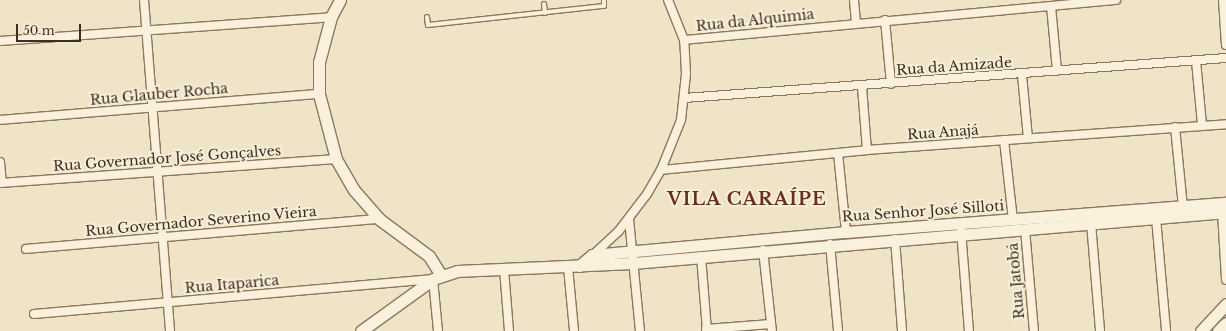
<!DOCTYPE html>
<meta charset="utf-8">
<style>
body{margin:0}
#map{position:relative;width:1226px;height:331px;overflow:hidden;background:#f0e4c8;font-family:"Libre Baskerville",serif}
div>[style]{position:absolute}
.roads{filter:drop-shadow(1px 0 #8d765c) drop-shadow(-1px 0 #8d765c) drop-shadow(0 1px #8d765c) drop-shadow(0 -1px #8d765c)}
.lane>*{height:4px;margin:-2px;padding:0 2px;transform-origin:2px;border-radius:2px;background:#faf1dc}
.street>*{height:8px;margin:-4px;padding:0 4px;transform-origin:4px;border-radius:4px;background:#faf1dc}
.secondary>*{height:11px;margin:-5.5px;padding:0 5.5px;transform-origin:5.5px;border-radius:5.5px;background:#faf1dc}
span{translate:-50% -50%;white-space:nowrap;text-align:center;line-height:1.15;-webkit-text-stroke:4px #f7eed8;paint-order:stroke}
.street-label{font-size:14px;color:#3d2e20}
.district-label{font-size:18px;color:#6b2e1e;font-weight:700;letter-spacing:1px}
.scale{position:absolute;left:16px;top:24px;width:65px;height:18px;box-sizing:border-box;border:2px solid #3d2e20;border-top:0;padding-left:5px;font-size:12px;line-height:14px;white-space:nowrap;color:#3d2e20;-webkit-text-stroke:3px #f7eed8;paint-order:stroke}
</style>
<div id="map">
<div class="roads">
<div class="lane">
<div style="left:544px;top:4px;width:9px;rotate:84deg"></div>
<div style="left:427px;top:17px;width:8px;rotate:83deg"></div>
<div style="left:428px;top:25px;width:177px;rotate:-6.2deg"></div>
<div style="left:604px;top:6px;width:6px;rotate:-90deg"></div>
</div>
<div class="street">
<div style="left:144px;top:0;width:332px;rotate:85.5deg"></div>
<div style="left:854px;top:0;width:22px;rotate:85deg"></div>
<div style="left:1223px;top:0;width:45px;rotate:86.2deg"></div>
<div style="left:1051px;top:6px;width:65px;rotate:84.7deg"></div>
<div style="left:885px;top:20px;width:64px;rotate:84.6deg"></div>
<div style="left:684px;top:40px;width:434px;rotate:-5.3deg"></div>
<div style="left:0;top:41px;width:332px;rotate:-4.1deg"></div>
<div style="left:1196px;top:61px;width:64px;rotate:84.6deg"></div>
<div style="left:1022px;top:75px;width:63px;rotate:84.6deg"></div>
<div style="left:862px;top:87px;width:63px;rotate:85.5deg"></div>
<div style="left:684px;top:98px;width:543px;rotate:-4.22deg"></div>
<div style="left:0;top:120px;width:320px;rotate:-4.7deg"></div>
<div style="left:1175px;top:127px;width:80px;rotate:84.3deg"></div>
<div style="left:1004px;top:140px;width:81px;rotate:83.6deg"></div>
<div style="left:838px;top:153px;width:79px;rotate:84.2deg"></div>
<div style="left:0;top:162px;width:21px;rotate:85deg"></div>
<div style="left:661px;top:170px;width:207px;rotate:-5.5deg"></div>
<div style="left:867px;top:150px;width:360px;rotate:-4.1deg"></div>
<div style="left:0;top:183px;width:337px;rotate:-4.1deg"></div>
<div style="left:1222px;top:212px;width:68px;rotate:86.6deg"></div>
<div style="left:1156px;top:218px;width:113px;rotate:84.9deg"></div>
<div style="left:629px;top:219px;width:113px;rotate:84.4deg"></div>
<div style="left:1091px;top:223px;width:108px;rotate:85.2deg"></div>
<div style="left:1025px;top:229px;width:102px;rotate:85deg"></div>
<div style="left:961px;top:230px;width:101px;rotate:85.5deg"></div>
<div style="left:895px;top:239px;width:92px;rotate:85.6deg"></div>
<div style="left:830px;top:244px;width:87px;rotate:84.7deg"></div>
<div style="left:26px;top:249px;width:354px;rotate:-4.9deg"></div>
<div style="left:763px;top:250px;width:81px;rotate:83.7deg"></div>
<div style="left:593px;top:255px;width:34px;rotate:-43deg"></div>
<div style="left:618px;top:232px;width:48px;rotate:-52.7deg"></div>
<div style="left:647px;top:194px;width:28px;rotate:-60deg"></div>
<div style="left:661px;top:170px;width:54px;rotate:-68.2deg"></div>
<div style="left:681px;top:120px;width:46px;rotate:-83.8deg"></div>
<div style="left:686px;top:74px;width:34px;rotate:-93deg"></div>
<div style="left:684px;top:40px;width:43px;rotate:-111.8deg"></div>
<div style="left:701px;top:256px;width:75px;rotate:85.4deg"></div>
<div style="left:568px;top:267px;width:64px;rotate:84.6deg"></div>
<div style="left:504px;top:269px;width:62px;rotate:85.4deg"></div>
<div style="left:34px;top:314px;width:401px;rotate:-5deg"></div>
<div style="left:433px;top:279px;width:52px;rotate:84.5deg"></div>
<div style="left:706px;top:329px;width:65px;rotate:-4.4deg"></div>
</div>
<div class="secondary">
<div style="left:340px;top:0;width:19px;rotate:118deg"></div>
<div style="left:331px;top:17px;width:47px;rotate:104.9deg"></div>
<div style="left:319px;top:62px;width:32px;rotate:90deg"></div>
<div style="left:319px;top:94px;width:67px;rotate:75.3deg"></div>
<div style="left:336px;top:159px;width:36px;rotate:60deg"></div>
<div style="left:354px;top:190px;width:38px;rotate:49deg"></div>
<div style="left:379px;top:219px;width:62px;rotate:36.5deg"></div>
<div style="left:429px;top:256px;width:22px;rotate:58deg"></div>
<div style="left:579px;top:266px;width:17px;rotate:-40deg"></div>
<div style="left:592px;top:255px;width:255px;rotate:-5.2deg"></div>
<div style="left:846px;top:232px;width:381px;rotate:-4.4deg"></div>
<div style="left:361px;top:331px;width:89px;rotate:-35.8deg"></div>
<div style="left:433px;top:279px;width:25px;rotate:-18deg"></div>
<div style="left:457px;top:271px;width:176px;rotate:-2.6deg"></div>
<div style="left:633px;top:263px;width:595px;rotate:-4.92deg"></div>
<div style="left:1201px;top:331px;width:37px;rotate:-47deg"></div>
<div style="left:1218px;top:331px;width:11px;rotate:-45deg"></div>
</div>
</div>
<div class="street-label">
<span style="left:755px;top:20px;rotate:-6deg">Rua da Alquimia</span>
<span style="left:954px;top:66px;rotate:-4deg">Rua da Amizade</span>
<span style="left:159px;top:94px;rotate:-5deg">Rua Glauber Rocha</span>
<span style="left:943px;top:132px;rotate:-4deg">Rua Anajá</span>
<span style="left:167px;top:158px;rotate:-4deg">Rua Governador José Gonçalves</span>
<span style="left:923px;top:211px;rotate:-4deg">Rua Senhor José Silloti</span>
<span style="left:201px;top:221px;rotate:-5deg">Rua Governador Severino Vieira</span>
<span style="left:1016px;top:281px;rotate:-95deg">Rua Jatobá</span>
<span style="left:232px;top:284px;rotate:-5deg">Rua Itaparica</span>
</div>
<div class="district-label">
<span style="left:747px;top:199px">VILA CARAÍPE</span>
</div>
<div class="scale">50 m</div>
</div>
